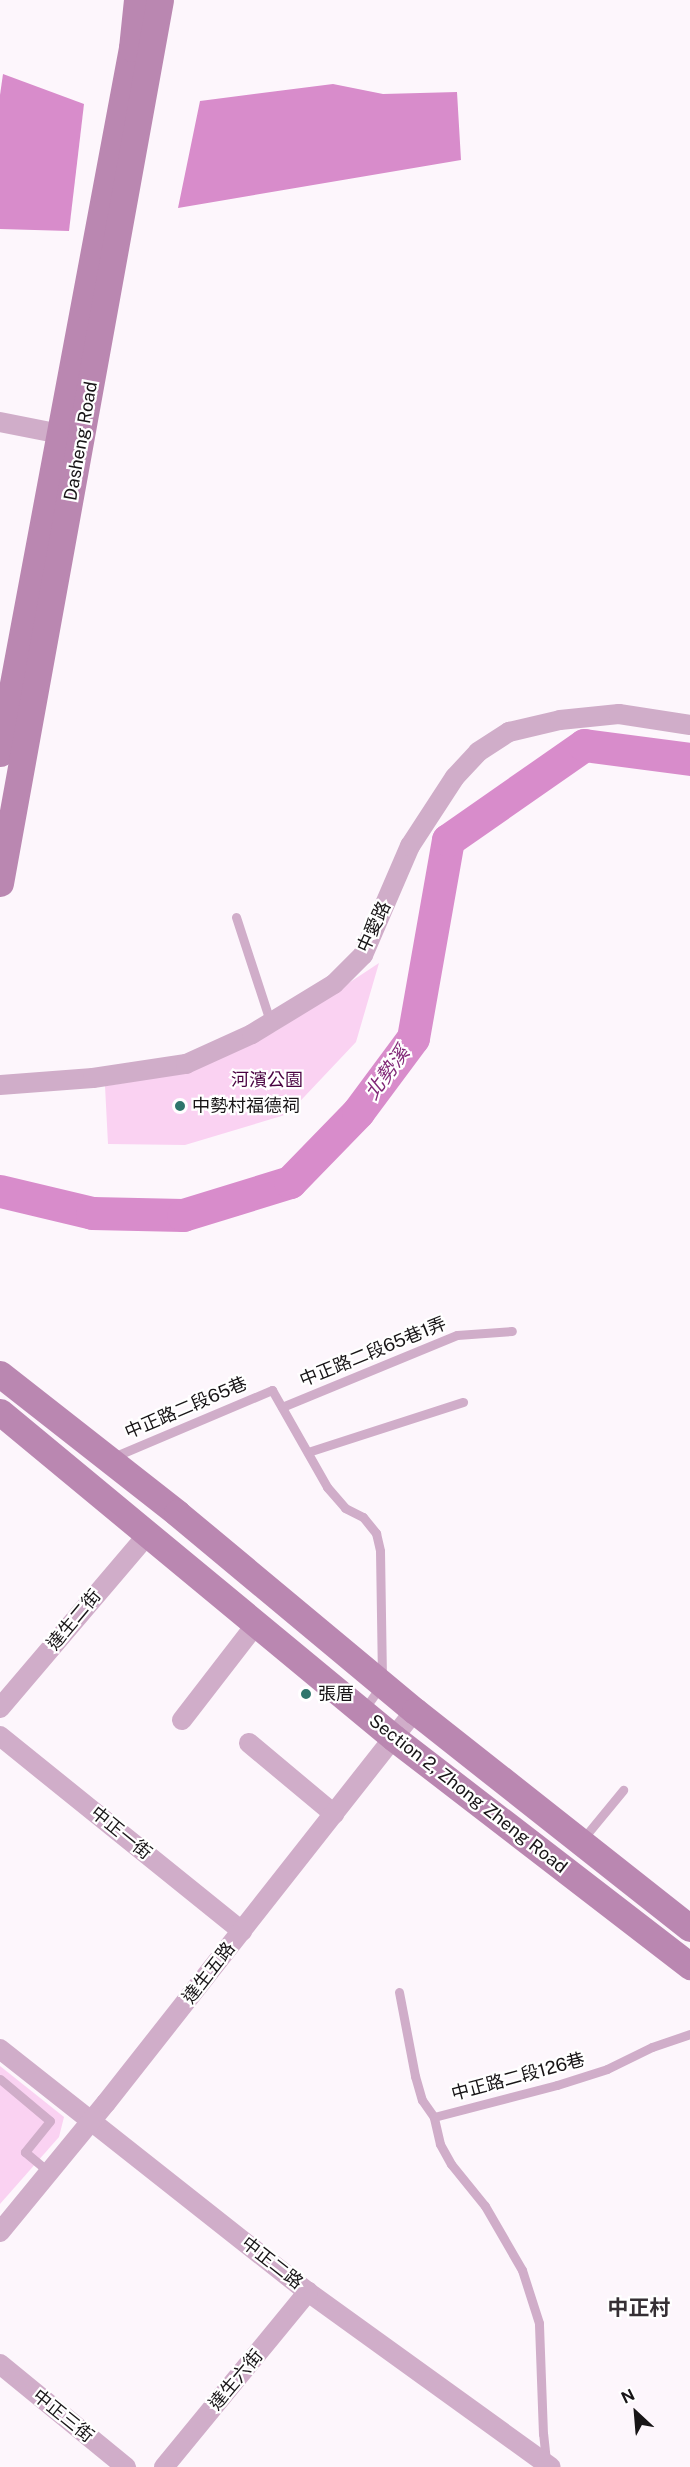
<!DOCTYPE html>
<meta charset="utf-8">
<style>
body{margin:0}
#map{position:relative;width:690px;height:2467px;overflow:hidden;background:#fdf6fc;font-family:"Public Sans","Noto Sans TC",sans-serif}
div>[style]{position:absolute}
.green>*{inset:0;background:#fad2f2}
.water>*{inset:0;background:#d88ccb}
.river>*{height:33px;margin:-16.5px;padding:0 16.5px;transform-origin:16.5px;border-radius:16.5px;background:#d88ccb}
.lane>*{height:9px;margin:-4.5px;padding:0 4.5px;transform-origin:4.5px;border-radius:4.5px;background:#d0adc9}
.street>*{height:20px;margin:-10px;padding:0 10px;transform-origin:10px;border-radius:10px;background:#d0adc9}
.secondary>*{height:27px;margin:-13.5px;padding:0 13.5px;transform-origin:13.5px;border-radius:13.5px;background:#ba87b1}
.dots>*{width:16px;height:16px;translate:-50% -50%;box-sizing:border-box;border:3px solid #fff;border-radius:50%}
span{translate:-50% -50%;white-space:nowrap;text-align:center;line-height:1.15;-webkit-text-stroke:4.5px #fff;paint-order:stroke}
.street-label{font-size:18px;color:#181517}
.park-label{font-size:18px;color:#490342}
.poi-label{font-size:18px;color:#181517}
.left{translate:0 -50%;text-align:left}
.water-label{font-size:20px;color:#822978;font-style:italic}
.quarter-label{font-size:21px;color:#352f34;font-weight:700}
.north{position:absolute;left:606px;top:2383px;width:60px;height:60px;-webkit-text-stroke:4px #fff;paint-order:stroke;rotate:334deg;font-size:16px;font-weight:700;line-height:24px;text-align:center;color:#181517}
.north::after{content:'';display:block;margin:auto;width:21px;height:27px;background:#181517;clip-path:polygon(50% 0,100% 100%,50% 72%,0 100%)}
</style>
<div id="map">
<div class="green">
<div style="clip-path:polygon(379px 963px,356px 1042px,288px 1114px,185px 1145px,108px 1144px,105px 1086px,191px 1072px,276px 1031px)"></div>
<div style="clip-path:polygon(0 2066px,64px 2117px,59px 2137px,0 2204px)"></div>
</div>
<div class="water">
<div style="clip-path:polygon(3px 74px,84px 104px,69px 231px,0 229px,0 95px)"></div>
<div style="clip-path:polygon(333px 84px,383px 94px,457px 92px,461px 160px,178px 208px,200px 101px)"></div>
</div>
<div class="river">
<div style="left:0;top:1191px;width:95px;rotate:13.4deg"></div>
<div style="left:92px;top:1213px;width:91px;rotate:1.3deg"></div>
<div style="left:183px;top:1215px;width:112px;rotate:-17.1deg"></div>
<div style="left:290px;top:1182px;width:98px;rotate:-45.8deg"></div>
<div style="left:358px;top:1112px;width:92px;rotate:-53.4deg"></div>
<div style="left:413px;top:1038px;width:201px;rotate:-80deg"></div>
<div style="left:448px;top:840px;width:166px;rotate:-34.9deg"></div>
<div style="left:584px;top:745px;width:107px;rotate:7.5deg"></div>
</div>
<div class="lane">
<div style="left:236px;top:917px;width:113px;rotate:71.9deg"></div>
<div style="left:282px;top:1407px;width:189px;rotate:-22.4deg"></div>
<div style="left:457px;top:1335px;width:55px;rotate:-4.2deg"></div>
<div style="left:308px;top:1452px;width:163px;rotate:-17.9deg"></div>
<div style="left:111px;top:1458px;width:175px;rotate:-22.9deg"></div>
<div style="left:272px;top:1390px;width:112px;rotate:60.4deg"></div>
<div style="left:327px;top:1487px;width:28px;rotate:49deg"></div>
<div style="left:345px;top:1508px;width:20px;rotate:27deg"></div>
<div style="left:363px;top:1517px;width:21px;rotate:51deg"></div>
<div style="left:376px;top:1533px;width:18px;rotate:77deg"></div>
<div style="left:380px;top:1551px;width:133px;rotate:89.1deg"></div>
<div style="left:382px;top:1684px;width:32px;rotate:125deg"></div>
<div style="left:582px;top:1840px;width:65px;rotate:-50.6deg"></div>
<div style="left:399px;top:1992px;width:86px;rotate:79.2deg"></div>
<div style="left:415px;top:2076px;width:25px;rotate:74deg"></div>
<div style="left:422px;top:2100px;width:21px;rotate:55deg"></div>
<div style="left:0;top:2079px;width:65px;rotate:40deg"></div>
<div style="left:50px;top:2121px;width:40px;rotate:129deg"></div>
<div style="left:25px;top:2152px;width:31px;rotate:40deg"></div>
<div style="left:546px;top:2461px;width:27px;rotate:-96deg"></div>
<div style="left:543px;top:2434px;width:111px;rotate:-92.1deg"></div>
<div style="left:539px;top:2323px;width:56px;rotate:-107.8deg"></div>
<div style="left:522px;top:2270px;width:74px;rotate:-120deg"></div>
<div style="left:485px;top:2206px;width:54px;rotate:-129deg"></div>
<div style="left:451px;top:2164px;width:23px;rotate:-119deg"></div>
<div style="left:440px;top:2144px;width:28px;rotate:-103deg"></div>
<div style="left:434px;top:2117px;width:127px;rotate:-14.6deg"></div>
<div style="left:557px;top:2085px;width:52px;rotate:-17.7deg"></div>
<div style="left:607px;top:2069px;width:50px;rotate:-26.1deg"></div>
<div style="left:652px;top:2047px;width:40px;rotate:-18.9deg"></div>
</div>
<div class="street">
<div style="left:0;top:422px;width:72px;rotate:11.2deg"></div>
<div style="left:0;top:1085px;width:93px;rotate:-4.3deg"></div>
<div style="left:93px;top:1078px;width:94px;rotate:-8.6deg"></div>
<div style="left:186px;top:1064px;width:72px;rotate:-24.4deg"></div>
<div style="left:252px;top:1034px;width:96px;rotate:-31.4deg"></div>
<div style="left:334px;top:984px;width:41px;rotate:-45deg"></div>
<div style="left:363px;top:955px;width:119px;rotate:-66.7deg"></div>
<div style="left:410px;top:846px;width:82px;rotate:-56.9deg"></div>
<div style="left:455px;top:777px;width:34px;rotate:-47deg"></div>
<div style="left:478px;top:752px;width:37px;rotate:-33deg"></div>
<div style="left:509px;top:732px;width:52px;rotate:-13.2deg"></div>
<div style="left:560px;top:720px;width:59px;rotate:-5.8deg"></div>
<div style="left:619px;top:714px;width:72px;rotate:8.8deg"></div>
<div style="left:0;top:1708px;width:230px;rotate:-49.6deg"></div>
<div style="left:182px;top:1720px;width:123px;rotate:-52.3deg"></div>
<div style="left:0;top:1736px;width:311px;rotate:38.9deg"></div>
<div style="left:249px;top:1743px;width:111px;rotate:39.9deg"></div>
<div style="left:0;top:2049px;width:392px;rotate:38.3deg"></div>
<div style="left:308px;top:2292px;width:299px;rotate:35.8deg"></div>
<div style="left:0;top:2232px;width:167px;rotate:-50.6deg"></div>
<div style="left:106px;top:2103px;width:499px;rotate:-51.8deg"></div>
<div style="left:0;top:2364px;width:163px;rotate:39.3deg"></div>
<div style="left:164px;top:2467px;width:227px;rotate:-50.6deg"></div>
</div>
<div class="secondary">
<div style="left:0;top:753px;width:717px;rotate:-79.4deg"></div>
<div style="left:132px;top:48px;width:48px;rotate:-84.1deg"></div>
<div style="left:0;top:883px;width:897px;rotate:-79.73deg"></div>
<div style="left:0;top:1374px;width:225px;rotate:38.1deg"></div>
<div style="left:177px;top:1513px;width:310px;rotate:39.8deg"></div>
<div style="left:415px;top:1711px;width:350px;rotate:38.3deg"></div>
<div style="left:0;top:1412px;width:511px;rotate:39.6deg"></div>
<div style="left:394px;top:1738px;width:374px;rotate:37.6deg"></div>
</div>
<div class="dots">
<div style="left:180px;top:1106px;background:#2f756c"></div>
<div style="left:306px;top:1694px;background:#2f756c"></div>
</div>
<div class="street-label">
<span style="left:81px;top:441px;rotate:-80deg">Dasheng Road</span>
<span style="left:374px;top:927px;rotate:-65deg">中愛路</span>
<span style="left:373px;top:1352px;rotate:-22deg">中正路二段65巷1弄</span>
<span style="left:186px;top:1408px;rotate:-23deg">中正路二段65巷</span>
<span style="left:74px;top:1620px;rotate:-50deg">達生二街</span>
<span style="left:468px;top:1794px;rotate:38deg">Section 2, Zhong Zheng Road</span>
<span style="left:121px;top:1833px;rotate:39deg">中正一街</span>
<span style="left:209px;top:1973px;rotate:-52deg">達生五路</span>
<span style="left:518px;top:2077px;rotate:-15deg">中正路二段126巷</span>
<span style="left:272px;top:2263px;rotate:38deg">中正二路</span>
<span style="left:236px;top:2380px;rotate:-50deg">達生六街</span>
<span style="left:63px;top:2416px;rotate:39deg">中正三街</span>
</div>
<div class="park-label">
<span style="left:267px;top:1080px">河濱公園</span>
</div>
<div class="poi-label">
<span class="left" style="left:192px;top:1106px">中勢村福德祠</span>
<span class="left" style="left:318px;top:1694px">張厝</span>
</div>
<div class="water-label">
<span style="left:387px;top:1073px;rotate:-54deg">北勢溪</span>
</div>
<div class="quarter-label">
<span style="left:639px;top:2308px">中正村</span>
</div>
<div class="north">N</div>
</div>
